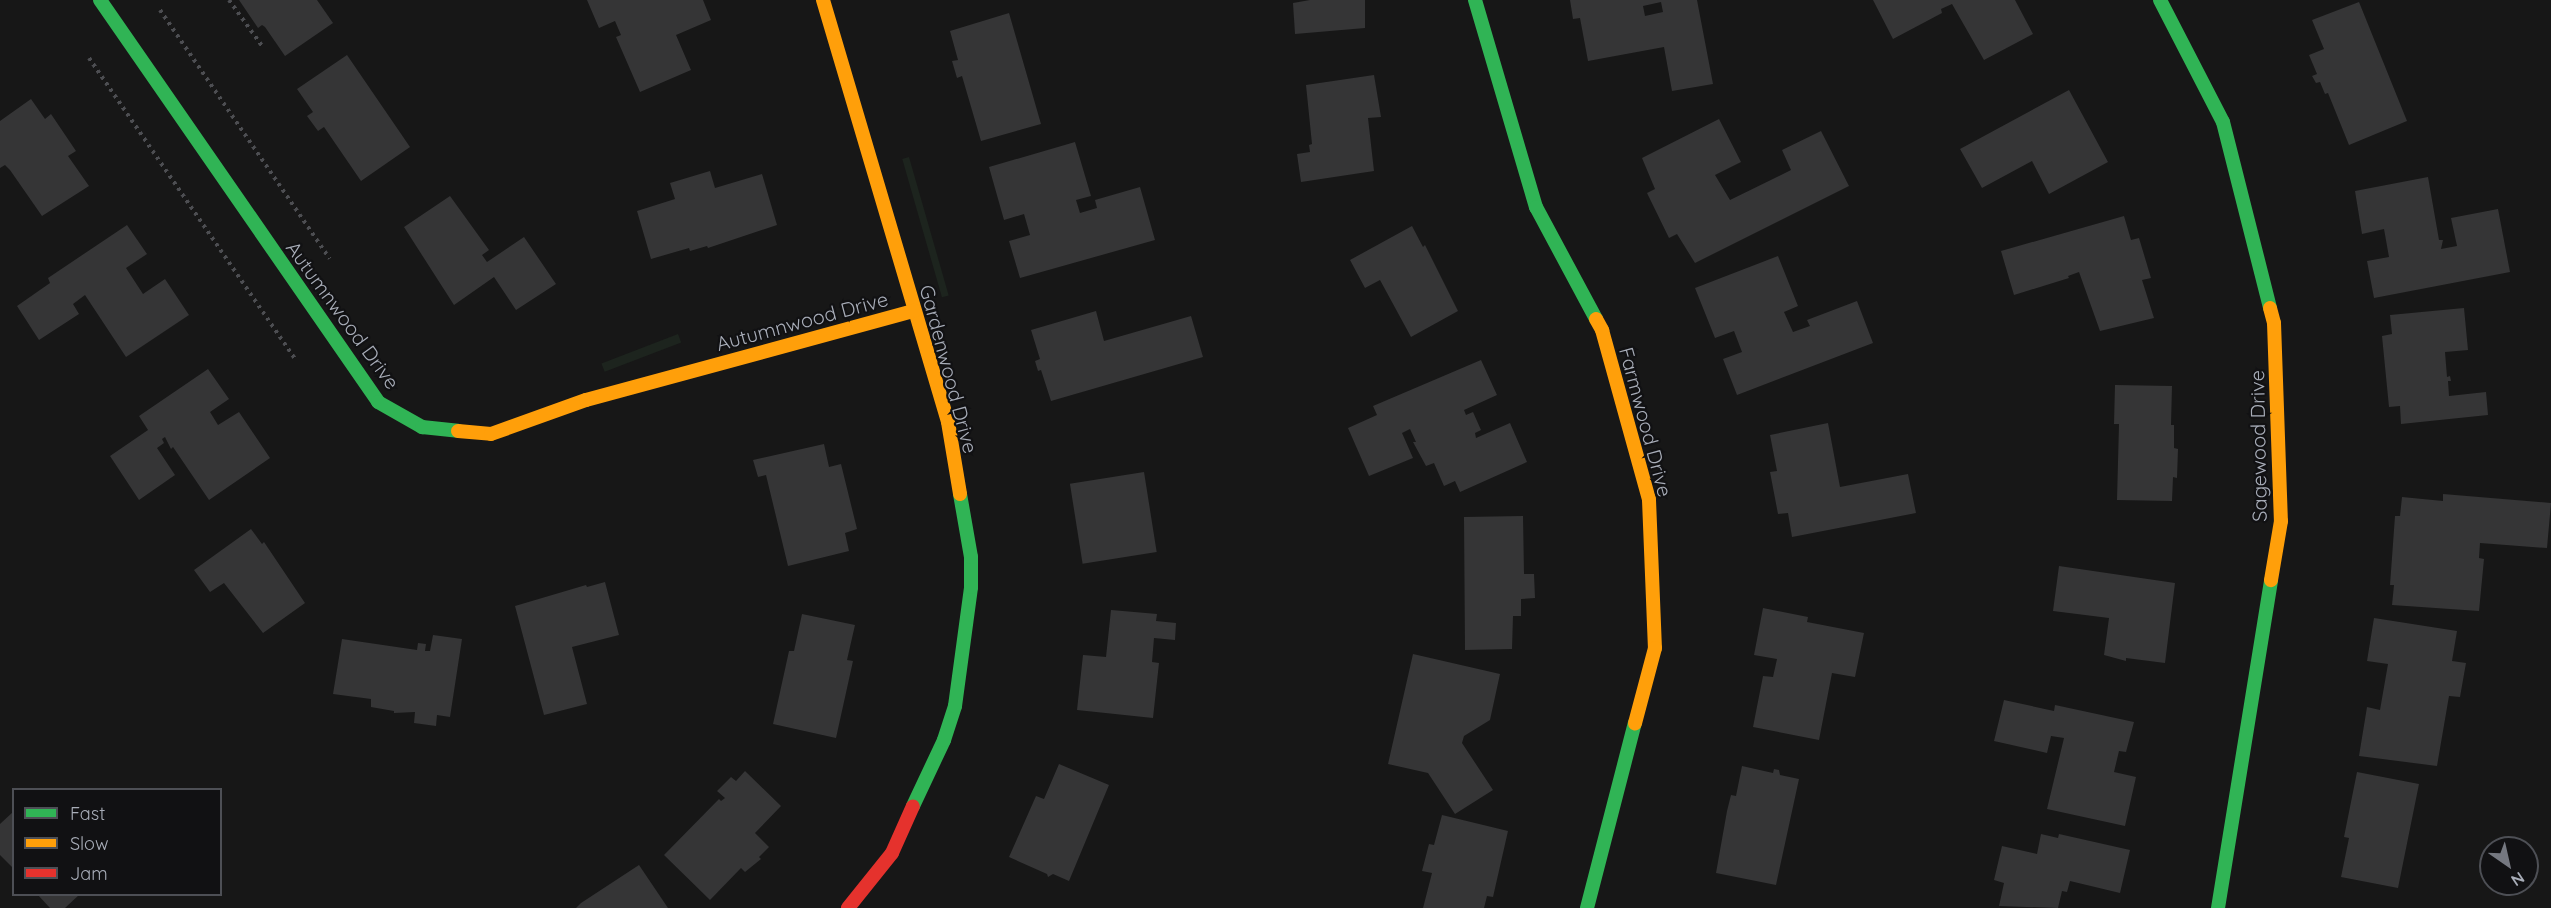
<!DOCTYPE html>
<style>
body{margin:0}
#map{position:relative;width:2551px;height:908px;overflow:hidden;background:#171717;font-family:Quicksand,sans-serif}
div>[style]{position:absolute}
.green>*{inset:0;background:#1d241e;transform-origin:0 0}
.building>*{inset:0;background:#353536;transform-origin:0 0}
.path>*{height:4px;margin-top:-2px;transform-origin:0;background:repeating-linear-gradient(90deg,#4d4e52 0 3px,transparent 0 7.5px)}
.fast>*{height:14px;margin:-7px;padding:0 7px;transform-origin:7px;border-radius:7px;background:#30b455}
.slow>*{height:14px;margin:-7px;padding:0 7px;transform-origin:7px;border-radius:7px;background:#ff9f0a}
.jam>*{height:14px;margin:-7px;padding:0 7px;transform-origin:7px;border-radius:7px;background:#e5322d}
span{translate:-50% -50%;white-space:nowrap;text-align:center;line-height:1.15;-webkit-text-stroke:4.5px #111113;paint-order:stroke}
.street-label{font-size:20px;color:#a8adb8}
.legend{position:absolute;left:12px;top:788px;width:210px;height:108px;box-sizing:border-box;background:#111113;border:2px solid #4d4f55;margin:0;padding:8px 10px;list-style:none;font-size:18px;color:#a8adb8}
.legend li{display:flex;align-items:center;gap:12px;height:30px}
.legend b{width:30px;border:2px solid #4d4f55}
.north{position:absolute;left:2479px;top:836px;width:60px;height:60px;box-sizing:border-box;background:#111113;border:2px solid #4d4f55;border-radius:50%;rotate:146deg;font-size:16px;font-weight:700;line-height:24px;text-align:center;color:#a8adb8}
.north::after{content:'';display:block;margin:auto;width:21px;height:27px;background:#757880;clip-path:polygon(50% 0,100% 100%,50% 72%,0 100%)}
</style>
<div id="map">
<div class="green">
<div style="left:909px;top:157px;width:144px;height:7px;rotate:74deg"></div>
<div style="left:678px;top:334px;width:9px;height:82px;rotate:69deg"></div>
</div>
<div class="building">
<div style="clip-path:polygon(239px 0,317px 0,333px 23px,285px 56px,265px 27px,262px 25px,258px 28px)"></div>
<div style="clip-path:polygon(587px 0,703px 0,711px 20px,676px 35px,691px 70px,640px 92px,616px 37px,621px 35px,615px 21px,599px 28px)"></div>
<div style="clip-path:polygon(1310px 0,1365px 0,1365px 28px,1295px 34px,1293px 3px)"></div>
<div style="clip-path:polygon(evenodd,1570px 0,1697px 0,1713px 84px,1672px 91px,1664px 47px,1588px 61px,1580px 18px,1573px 19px,1570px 0,1661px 2px,1663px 12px,1645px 16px,1643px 6px,1661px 2px)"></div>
<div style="clip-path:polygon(1873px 0,2015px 0,2033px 34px,1984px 60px,1952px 4px,1941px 9px,1942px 13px,1893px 39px)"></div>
<div style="clip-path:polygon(2359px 2px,2407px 121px,2349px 145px,2328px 93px,2325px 94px,2320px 82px,2316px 83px,2312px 76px,2317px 74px,2309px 55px,2324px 49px,2312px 20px)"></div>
<div style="clip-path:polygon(1009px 13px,1041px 124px,981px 141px,962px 76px,957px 78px,952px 61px,958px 60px,950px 31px)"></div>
<div style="clip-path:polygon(347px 55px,410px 147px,361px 181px,324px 127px,318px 131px,307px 116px,313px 112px,297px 89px)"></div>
<div style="clip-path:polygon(1374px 75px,1381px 117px,1368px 118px,1374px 171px,1301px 182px,1297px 154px,1310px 152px,1309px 145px,1312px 144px,1306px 85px)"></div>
<div style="clip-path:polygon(2069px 90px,2108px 162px,2049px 194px,2032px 161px,1982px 188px,1960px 149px)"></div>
<div style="clip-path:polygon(31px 99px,45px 119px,51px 114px,76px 151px,68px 156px,89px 186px,42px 216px,10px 170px,5px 165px,0 168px,0 121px)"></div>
<div style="clip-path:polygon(1719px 119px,1741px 162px,1715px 175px,1730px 200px,1791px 170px,1782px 150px,1821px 131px,1849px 186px,1695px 263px,1677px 234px,1669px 238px,1647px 193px,1655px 189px,1642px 158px)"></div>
<div style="clip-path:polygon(1075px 142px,1091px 196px,1076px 200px,1080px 213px,1097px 208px,1095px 200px,1140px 187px,1155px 240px,1020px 278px,1009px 241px,1030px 235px,1024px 214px,1004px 220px,989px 167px)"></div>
<div style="clip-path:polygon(710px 171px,715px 188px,762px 174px,777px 225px,708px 248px,707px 246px,690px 251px,689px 248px,651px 259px,637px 211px,675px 199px,670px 183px)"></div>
<div style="clip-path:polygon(2428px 177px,2439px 240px,2443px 240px,2441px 249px,2457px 246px,2451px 218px,2498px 209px,2510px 272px,2374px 298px,2367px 261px,2389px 257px,2384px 229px,2362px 234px,2355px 191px)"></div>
<div style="clip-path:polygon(450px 196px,489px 250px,482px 255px,487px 262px,524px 237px,556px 284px,516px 310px,494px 277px,454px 305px,404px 227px)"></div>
<div style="clip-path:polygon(2124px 216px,2131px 240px,2139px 238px,2151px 278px,2142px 280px,2154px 318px,2100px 331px,2079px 272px,2068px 276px,2069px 278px,2014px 295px,2001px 251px)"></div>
<div style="clip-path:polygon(127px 225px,147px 254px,126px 268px,143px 294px,165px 279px,189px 315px,126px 357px,85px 295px,73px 304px,79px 314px,39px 340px,17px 306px,50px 283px,48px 278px)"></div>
<div style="clip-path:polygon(1412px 226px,1423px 247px,1425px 245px,1458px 311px,1411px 337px,1380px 280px,1365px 288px,1350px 260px)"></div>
<div style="clip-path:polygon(1778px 256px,1798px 306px,1784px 312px,1793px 332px,1810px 326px,1807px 320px,1857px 301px,1873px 343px,1737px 395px,1723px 359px,1742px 352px,1734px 331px,1715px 338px,1695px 288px)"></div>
<div style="clip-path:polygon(2464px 308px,2468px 350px,2445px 352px,2447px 377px,2450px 376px,2451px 381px,2448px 381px,2449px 396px,2486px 392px,2488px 415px,2401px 424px,2400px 406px,2389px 407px,2382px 336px,2392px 334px,2390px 315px)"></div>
<div style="clip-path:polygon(1096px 311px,1104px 341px,1191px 316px,1203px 357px,1051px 401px,1041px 370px,1038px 371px,1035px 361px,1040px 359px,1031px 330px)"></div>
<div style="clip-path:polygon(1481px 360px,1497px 395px,1464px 410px,1466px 415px,1473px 412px,1481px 430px,1475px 433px,1476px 438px,1510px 423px,1527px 462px,1460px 492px,1455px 481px,1444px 486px,1434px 463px,1426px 466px,1413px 442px,1416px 442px,1410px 429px,1402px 433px,1413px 458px,1369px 476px,1348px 428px,1377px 415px,1373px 406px)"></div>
<div style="clip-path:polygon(208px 369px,229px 399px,210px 412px,218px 425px,239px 412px,270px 458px,209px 500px,173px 447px,171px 449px,165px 437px,162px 439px,164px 443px,157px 448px,175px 475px,139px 500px,110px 456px,148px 430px,139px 416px)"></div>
<div style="clip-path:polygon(2115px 385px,2172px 386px,2171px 425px,2174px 425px,2174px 448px,2178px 449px,2177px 478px,2173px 477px,2172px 501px,2117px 500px,2119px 424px,2114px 424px)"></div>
<div style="clip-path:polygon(1828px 423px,1840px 487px,1908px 474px,1916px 513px,1792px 537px,1788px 513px,1778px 514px,1770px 472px,1777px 471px,1770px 435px)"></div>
<div style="clip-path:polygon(824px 444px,829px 467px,841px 464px,857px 529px,845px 533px,849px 551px,788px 566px,766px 475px,758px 477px,753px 460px)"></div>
<div style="left:1144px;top:472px;width:81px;height:75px;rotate:81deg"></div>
<div style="clip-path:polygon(2443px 494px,2551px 503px,2547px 548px,2480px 543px,2479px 558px,2484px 559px,2479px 611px,2392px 605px,2394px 585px,2390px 585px,2395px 516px,2400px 516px,2402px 497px,2443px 501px)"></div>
<div style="clip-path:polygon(1523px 516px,1524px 574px,1534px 574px,1535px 598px,1521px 599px,1521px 616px,1513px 616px,1512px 649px,1465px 650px,1464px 517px)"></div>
<div style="clip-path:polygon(251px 529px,262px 544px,264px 542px,305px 603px,263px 633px,224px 583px,210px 592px,194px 570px)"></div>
<div style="clip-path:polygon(2059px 566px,2175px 583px,2165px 663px,2126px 658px,2126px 661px,2104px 655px,2109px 618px,2053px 611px)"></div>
<div style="clip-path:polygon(605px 582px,619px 635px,572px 647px,587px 704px,544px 715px,515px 606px,586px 585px,587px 587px)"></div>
<div style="clip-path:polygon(1763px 608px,1808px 617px,1807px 622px,1864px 633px,1855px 677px,1832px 673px,1819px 740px,1753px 727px,1763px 676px,1773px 677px,1777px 659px,1754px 655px)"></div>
<div style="clip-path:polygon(1111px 610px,1157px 614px,1156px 621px,1176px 623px,1175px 640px,1154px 638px,1152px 662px,1159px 663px,1153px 718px,1077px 710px,1083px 655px,1106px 657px)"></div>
<div style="clip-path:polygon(802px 614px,855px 625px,847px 660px,853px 661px,836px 738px,773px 724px,789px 651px,794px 651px)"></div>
<div style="clip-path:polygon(2374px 618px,2457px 631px,2452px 661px,2466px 663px,2460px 697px,2449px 696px,2437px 766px,2359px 756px,2367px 707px,2380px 710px,2388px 664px,2367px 661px)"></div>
<div style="clip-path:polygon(433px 635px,462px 639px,450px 717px,437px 715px,436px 726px,414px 723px,415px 712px,394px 713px,394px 711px,371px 707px,371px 699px,333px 694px,342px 639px,417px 650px,418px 643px,426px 644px,425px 651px,430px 651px)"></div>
<div style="clip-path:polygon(1413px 654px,1500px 674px,1490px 720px,1464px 736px,1462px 743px,1493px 790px,1455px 814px,1428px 773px,1388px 764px)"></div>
<div style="clip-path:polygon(2004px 700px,2054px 711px,2055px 705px,2134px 722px,2126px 752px,2119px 751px,2114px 772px,2136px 777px,2125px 826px,2047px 809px,2064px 738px,2051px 736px,2047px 753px,1994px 741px)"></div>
<div style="clip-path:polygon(1059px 764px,1109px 785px,1069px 881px,1053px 874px,1048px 877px,1047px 874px,1009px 857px,1036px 796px,1044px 799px)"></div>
<div style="clip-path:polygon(1742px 766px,1773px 773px,1774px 769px,1779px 770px,1780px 775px,1799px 779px,1776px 885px,1716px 873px,1727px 811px,1731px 795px,1736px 796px)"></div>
<div style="clip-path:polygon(745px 771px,781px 806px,755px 833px,769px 847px,759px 857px,761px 859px,745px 872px,741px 868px,710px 900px,664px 855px,719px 799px,721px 801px,725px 798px,717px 791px,731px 777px,736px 781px)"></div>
<div style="clip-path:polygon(2357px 772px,2419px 784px,2398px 888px,2341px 877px,2349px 838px,2344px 837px)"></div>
<div style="clip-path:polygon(14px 811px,14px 869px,0 855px,0 824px)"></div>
<div style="clip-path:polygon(1442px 815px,1508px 831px,1493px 897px,1487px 896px,1484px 908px,1423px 908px,1432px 873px,1422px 871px,1429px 844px,1434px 845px)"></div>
<div style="clip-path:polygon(2041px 834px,2058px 838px,2059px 834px,2130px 850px,2120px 893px,2070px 881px,2067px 892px,2062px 891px,2058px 908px,1999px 906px,2004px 883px,1994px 880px,2002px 846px,2037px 854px)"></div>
<div style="clip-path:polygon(639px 865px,668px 908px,576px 908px,581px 903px)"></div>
<div style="clip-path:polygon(37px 894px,80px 894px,65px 908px,50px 908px)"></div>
</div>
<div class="path">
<div style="left:229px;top:0;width:57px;rotate:54.3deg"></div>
<div style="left:160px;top:10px;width:301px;rotate:55.7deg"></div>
<div style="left:89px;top:58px;width:365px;rotate:55.6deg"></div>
</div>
<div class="fast">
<div style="left:100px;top:0;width:489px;rotate:55.3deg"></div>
<div style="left:378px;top:402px;width:51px;rotate:29.6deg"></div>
<div style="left:422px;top:427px;width:36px;rotate:6deg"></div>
<div style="left:1475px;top:0;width:216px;rotate:73.6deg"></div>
<div style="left:1536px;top:207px;width:127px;rotate:61.8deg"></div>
<div style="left:2160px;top:0;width:137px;rotate:62.7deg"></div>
<div style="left:2223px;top:122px;width:192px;rotate:75.8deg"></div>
<div style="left:913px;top:806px;width:73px;rotate:-64.8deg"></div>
<div style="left:944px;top:740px;width:36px;rotate:-72deg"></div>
<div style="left:955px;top:706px;width:120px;rotate:-82.3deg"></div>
<div style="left:971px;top:587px;width:30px;rotate:-90deg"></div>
<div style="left:971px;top:557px;width:64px;rotate:-99.9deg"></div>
<div style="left:1587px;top:908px;width:191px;rotate:-75.5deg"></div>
<div style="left:2218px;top:908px;width:332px;rotate:-80.8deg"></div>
</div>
<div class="slow">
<div style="left:823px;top:0;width:440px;rotate:73.5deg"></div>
<div style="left:948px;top:422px;width:73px;rotate:80.5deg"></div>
<div style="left:2270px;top:308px;width:16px;rotate:75deg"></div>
<div style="left:2274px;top:323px;width:198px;rotate:88deg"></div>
<div style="left:2281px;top:521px;width:60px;rotate:99.6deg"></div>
<div style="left:1596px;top:319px;width:13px;rotate:61deg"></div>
<div style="left:1602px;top:330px;width:176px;rotate:74.5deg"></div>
<div style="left:1649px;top:500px;width:148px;rotate:87.7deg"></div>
<div style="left:1655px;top:648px;width:78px;rotate:104.9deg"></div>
<div style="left:458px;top:431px;width:33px;rotate:5deg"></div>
<div style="left:491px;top:434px;width:101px;rotate:-19.7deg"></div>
<div style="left:586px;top:400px;width:340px;rotate:-15.2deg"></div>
</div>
<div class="jam">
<div style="left:848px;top:908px;width:70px;rotate:-51.3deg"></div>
<div style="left:892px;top:853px;width:51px;rotate:-65.9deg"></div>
</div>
<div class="street-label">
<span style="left:343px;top:315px;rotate:54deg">Autumnwood Drive</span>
<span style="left:802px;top:321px;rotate:-15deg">Autumnwood Drive</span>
<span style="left:949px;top:369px;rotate:75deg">Gardenwood Drive</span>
<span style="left:1646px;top:422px;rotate:75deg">Farmwood Drive</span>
<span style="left:2258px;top:446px;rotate:-91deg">Sagewood Drive</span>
</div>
<ul class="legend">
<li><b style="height:8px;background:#30b455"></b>Fast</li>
<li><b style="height:8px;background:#ff9f0a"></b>Slow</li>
<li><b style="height:8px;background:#e5322d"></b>Jam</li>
</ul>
<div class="north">N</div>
</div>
